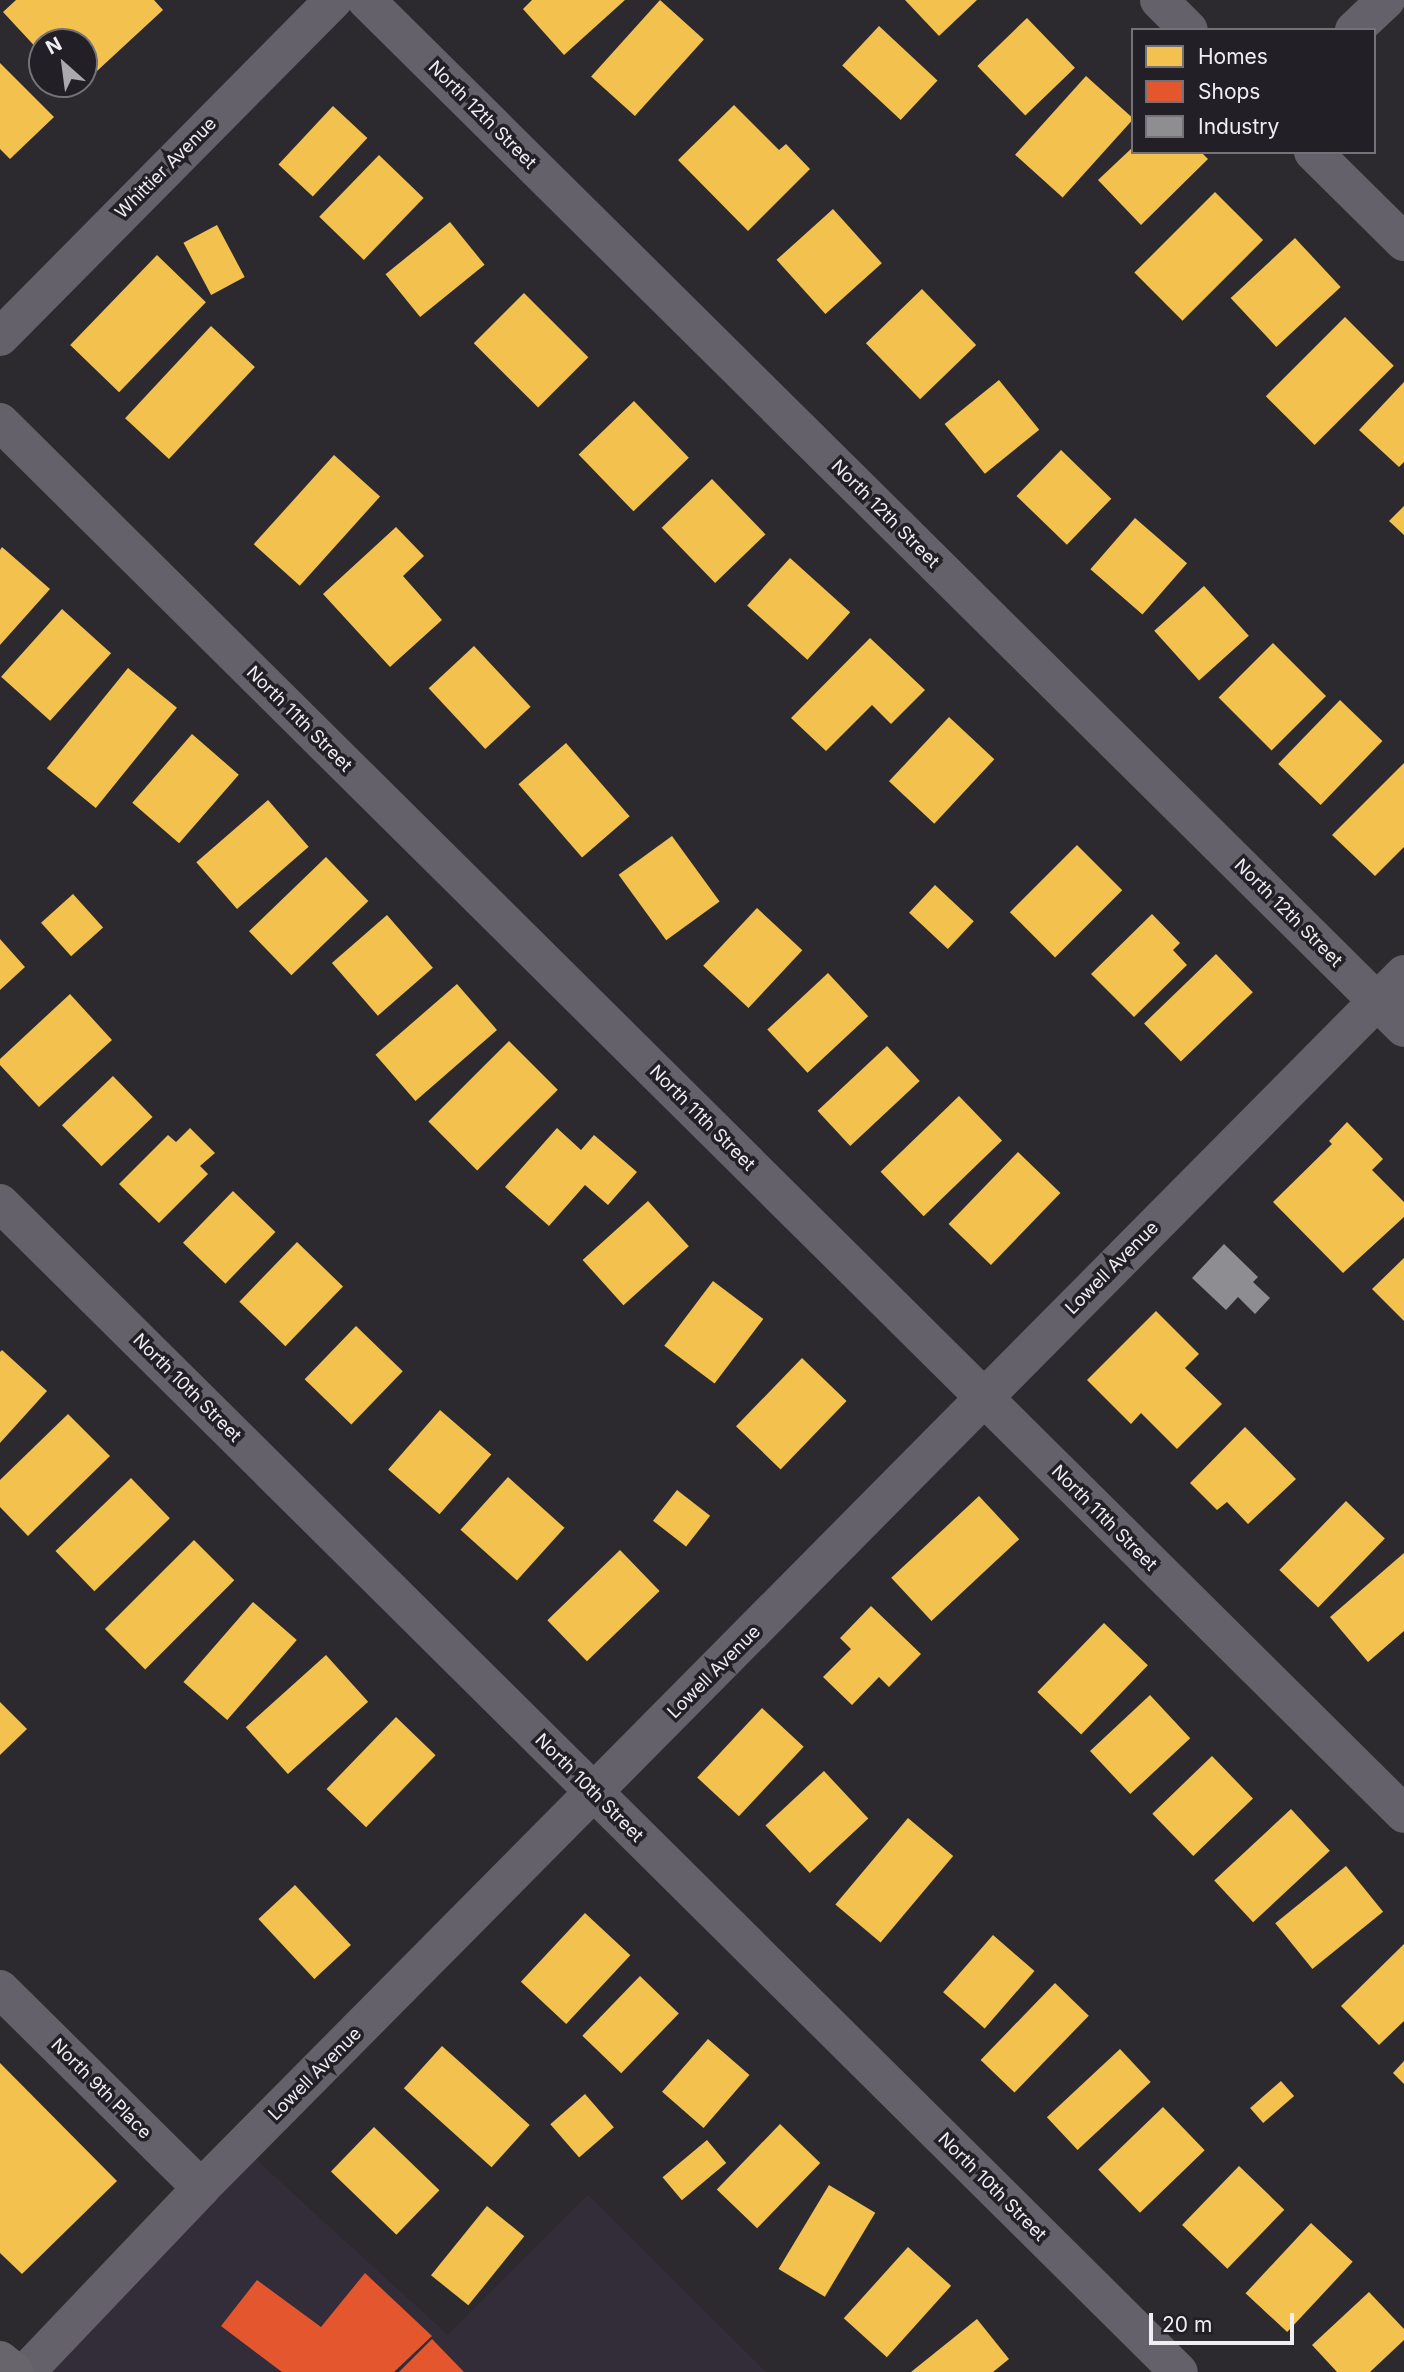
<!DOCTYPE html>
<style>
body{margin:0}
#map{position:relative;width:1404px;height:2372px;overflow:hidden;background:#2c2a2f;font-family:Inter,sans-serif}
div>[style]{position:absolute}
.built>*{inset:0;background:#322d39}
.homes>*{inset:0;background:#f2c14e;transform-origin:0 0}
.shops>*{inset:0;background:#e4572e}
.industry>*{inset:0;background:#8d8d92}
.minor>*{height:38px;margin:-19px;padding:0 19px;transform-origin:19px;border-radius:19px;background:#65616a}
.secondary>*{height:38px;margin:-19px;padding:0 19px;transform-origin:19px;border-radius:19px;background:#68656d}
span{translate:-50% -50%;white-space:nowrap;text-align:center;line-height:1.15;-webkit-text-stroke:7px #221f26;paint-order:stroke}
.street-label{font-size:18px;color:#f0eef3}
.legend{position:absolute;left:1131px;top:28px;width:245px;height:126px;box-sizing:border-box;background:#221f26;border:2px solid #747278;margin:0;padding:9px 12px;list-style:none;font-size:21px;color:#f0eef3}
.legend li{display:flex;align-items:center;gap:14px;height:35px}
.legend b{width:35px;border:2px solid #747278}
.north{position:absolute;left:28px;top:28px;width:70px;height:70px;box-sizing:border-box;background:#221f26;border:2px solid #747278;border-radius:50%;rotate:332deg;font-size:19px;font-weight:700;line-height:28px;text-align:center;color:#f0eef3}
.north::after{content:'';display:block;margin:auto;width:24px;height:32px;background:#aba9ae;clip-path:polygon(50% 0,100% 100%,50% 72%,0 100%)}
.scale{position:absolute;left:1149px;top:2313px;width:145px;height:32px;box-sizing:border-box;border:4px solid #f0eef3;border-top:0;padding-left:9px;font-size:21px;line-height:24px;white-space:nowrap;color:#f0eef3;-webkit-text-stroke:5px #221f26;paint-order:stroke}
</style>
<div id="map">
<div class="built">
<div style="clip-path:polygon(250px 2154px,448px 2335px,588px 2195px,766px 2372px,51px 2372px)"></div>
</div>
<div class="homes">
<div style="clip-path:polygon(16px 0,154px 0,163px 10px,84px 83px,84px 42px,42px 42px,42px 54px,3px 12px)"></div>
<div style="clip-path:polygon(532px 0,625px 0,564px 55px,523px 9px)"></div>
<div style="left:660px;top:0;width:59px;height:103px;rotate:42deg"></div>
<div style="clip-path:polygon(905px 0,977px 0,939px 36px)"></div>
<div style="left:1027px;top:18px;width:69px;height:69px;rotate:46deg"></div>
<div style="left:879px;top:26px;width:80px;height:54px;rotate:43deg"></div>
<div style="clip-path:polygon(0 63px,54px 117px,10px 159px,0 149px)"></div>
<div style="left:1086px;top:76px;width:64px;height:106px;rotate:42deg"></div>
<div style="clip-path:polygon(734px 105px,779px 150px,786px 144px,810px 169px,748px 231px,678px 160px)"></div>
<div style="left:333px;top:106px;width:47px;height:80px;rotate:43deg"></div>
<div style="clip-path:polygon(1133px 147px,1133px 152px,1201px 152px,1208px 159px,1141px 225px,1098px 180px)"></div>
<div style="left:379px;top:155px;width:62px;height:86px;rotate:44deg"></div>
<div style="left:1215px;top:192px;width:68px;height:114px;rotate:45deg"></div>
<div style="left:833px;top:209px;width:73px;height:76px;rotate:48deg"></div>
<div style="left:450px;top:222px;width:55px;height:83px;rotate:51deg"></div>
<div style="left:217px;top:225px;width:59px;height:38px;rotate:62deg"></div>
<div style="left:1295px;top:238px;width:67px;height:88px;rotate:47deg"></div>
<div style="left:157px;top:255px;width:68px;height:125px;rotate:44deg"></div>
<div style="left:922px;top:289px;width:78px;height:78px;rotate:46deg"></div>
<div style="left:524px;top:293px;width:91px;height:71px;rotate:45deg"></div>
<div style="left:1345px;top:317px;width:69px;height:112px;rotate:45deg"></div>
<div style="left:211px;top:326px;width:60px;height:126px;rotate:43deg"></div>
<div style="left:999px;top:380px;width:64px;height:70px;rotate:51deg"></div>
<div style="clip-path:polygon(1404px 382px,1404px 462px,1399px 467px,1359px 430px)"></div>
<div style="left:634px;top:401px;width:79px;height:77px;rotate:46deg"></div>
<div style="left:1061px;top:450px;width:70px;height:64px;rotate:44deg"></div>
<div style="left:334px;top:455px;width:62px;height:120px;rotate:42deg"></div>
<div style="left:712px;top:479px;width:77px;height:70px;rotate:46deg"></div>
<div style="clip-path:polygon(1404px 506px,1404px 535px,1389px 521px)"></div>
<div style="left:1135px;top:518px;width:69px;height:68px;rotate:41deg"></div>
<div style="clip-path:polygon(396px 527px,424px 556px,403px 576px,442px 620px,390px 667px,323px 594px)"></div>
<div style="clip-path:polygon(2px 547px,50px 589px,0 645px,0 550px)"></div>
<div style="left:790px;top:558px;width:81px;height:64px;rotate:42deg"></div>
<div style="left:1204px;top:586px;width:67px;height:67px;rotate:48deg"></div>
<div style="left:62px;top:609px;width:66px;height:91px;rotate:42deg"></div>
<div style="clip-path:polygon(870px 638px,925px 690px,891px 724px,872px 705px,826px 751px,791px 718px)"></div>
<div style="left:1273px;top:643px;width:75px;height:77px;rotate:45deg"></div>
<div style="left:474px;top:646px;width:83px;height:62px;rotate:47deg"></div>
<div style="left:128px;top:668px;width:63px;height:129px;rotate:39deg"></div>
<div style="left:1340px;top:700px;width:59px;height:89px;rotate:44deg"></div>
<div style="left:949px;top:717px;width:62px;height:88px;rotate:43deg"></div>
<div style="left:192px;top:734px;width:62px;height:91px;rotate:41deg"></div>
<div style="left:566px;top:743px;width:97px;height:63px;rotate:49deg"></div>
<div style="clip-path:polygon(1404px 763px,1404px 847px,1375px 876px,1332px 835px)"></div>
<div style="left:268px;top:800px;width:62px;height:95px;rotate:49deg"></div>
<div style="left:672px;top:836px;width:81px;height:66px;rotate:54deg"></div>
<div style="left:1077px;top:845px;width:64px;height:95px;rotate:45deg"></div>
<div style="left:326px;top:857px;width:61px;height:107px;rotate:46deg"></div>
<div style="left:935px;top:885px;width:53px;height:38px;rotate:43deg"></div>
<div style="left:73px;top:894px;width:45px;height:43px;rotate:48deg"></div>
<div style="left:757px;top:908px;width:62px;height:79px;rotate:43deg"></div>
<div style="clip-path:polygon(1152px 914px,1180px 943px,1173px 950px,1187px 965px,1134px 1017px,1091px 974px)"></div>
<div style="left:387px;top:915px;width:70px;height:73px;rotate:49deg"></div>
<div style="clip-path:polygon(0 939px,25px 967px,0 990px)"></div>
<div style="left:1216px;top:954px;width:53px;height:100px;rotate:46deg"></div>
<div style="left:828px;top:973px;width:59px;height:83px;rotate:47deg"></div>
<div style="left:457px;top:984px;width:61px;height:108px;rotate:49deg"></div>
<div style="clip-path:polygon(70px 994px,112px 1040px,39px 1107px,0 1065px,0 1059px)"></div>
<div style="left:509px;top:1041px;width:69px;height:114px;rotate:45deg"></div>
<div style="left:887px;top:1046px;width:48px;height:95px;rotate:47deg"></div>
<div style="left:113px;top:1076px;width:57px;height:71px;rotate:46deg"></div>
<div style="left:959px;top:1096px;width:62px;height:109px;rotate:46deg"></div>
<div style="clip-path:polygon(1347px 1122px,1383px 1159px,1372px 1170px,1404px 1202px,1404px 1217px,1343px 1273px,1273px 1202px,1332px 1144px,1329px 1141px)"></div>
<div style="clip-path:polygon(190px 1128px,215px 1153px,200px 1166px,208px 1174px,159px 1223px,119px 1184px,168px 1135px,176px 1142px)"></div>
<div style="clip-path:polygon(557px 1128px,581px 1150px,594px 1135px,637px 1172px,608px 1205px,585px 1185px,549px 1226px,505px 1187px)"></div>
<div style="left:1018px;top:1152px;width:59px;height:100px;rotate:44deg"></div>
<div style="left:233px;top:1191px;width:59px;height:72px;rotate:44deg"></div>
<div style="left:648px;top:1201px;width:61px;height:88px;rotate:48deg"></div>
<div style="left:297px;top:1242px;width:64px;height:83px;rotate:44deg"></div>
<div style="clip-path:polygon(1404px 1258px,1404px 1321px,1372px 1289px)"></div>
<div style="left:713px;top:1281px;width:63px;height:81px;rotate:37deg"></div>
<div style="clip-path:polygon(1156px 1311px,1199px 1354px,1185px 1368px,1222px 1404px,1177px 1449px,1141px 1413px,1131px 1424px,1087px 1380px)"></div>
<div style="left:356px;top:1326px;width:65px;height:74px;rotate:44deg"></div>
<div style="clip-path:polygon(2px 1350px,47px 1391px,0 1443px,0 1352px)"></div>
<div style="left:802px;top:1358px;width:62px;height:95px;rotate:44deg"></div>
<div style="left:440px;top:1410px;width:68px;height:79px;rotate:41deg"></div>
<div style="clip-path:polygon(68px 1414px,110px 1456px,28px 1536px,0 1507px,0 1480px)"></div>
<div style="clip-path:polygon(1245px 1427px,1296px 1479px,1248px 1524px,1227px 1502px,1217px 1510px,1190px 1483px)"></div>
<div style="left:508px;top:1477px;width:76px;height:71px;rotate:42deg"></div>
<div style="left:131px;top:1478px;width:56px;height:105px;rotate:46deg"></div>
<div style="left:677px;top:1490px;width:42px;height:39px;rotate:38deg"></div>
<div style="left:979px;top:1496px;width:59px;height:120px;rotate:47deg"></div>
<div style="left:1346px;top:1501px;width:54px;height:96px;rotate:44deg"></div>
<div style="left:194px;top:1540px;width:57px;height:126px;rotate:45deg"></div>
<div style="left:620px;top:1550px;width:57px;height:101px;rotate:46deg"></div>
<div style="clip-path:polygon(1404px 1553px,1404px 1631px,1368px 1662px,1330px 1617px)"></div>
<div style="left:253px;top:1602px;width:58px;height:106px;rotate:41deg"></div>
<div style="clip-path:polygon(871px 1606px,921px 1654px,889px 1687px,879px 1677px,852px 1705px,823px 1677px,851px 1649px,840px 1638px)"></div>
<div style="left:1104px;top:1623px;width:61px;height:96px;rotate:44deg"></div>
<div style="left:326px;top:1655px;width:63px;height:108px;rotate:48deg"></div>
<div style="left:1150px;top:1695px;width:59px;height:82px;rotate:47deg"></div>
<div style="clip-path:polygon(0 1702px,27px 1729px,0 1755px)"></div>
<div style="left:762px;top:1708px;width:57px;height:95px;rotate:43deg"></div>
<div style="left:396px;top:1717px;width:55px;height:100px;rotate:44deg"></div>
<div style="left:1212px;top:1756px;width:59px;height:83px;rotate:46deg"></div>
<div style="left:824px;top:1771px;width:65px;height:80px;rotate:47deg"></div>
<div style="left:1291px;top:1809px;width:57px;height:105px;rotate:47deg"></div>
<div style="left:908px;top:1818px;width:59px;height:113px;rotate:40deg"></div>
<div style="left:1346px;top:1866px;width:59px;height:91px;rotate:51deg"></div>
<div style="left:295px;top:1885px;width:82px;height:50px;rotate:47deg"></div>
<div style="left:585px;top:1913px;width:62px;height:94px;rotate:43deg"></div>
<div style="left:993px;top:1935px;width:55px;height:76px;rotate:41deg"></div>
<div style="clip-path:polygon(1404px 1944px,1404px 2021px,1379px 2045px,1341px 2006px)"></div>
<div style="left:640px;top:1976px;width:54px;height:83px;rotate:44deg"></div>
<div style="left:1055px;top:1983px;width:47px;height:107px;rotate:44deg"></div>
<div style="left:708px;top:2039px;width:55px;height:70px;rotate:41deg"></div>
<div style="left:442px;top:2046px;width:118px;height:57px;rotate:42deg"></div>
<div style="left:1120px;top:2049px;width:45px;height:100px;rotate:47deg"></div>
<div style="clip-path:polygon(1404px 2061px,1404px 2084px,1393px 2073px)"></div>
<div style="clip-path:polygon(0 2063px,117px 2181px,22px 2274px,0 2253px)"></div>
<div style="left:1281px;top:2081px;width:20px;height:41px;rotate:49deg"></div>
<div style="left:585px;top:2094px;width:44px;height:46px;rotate:49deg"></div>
<div style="left:1163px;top:2107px;width:60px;height:90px;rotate:46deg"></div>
<div style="left:780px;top:2124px;width:56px;height:91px;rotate:44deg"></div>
<div style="left:374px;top:2127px;width:91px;height:62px;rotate:44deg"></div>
<div style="left:707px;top:2140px;width:30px;height:58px;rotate:50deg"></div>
<div style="left:1239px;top:2166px;width:63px;height:82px;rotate:44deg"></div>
<div style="left:829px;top:2185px;width:54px;height:98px;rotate:31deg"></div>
<div style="left:487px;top:2206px;width:48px;height:89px;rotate:39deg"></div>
<div style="left:1311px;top:2223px;width:57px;height:96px;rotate:43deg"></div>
<div style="left:908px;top:2247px;width:58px;height:96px;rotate:42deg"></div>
<div style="clip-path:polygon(1369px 2292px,1404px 2329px,1404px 2340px,1370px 2372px,1337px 2372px,1312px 2345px)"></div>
<div style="clip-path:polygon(977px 2319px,1009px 2359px,993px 2372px,911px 2372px)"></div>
</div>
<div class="shops">
<div style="clip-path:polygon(365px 2273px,432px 2336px,394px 2372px,282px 2372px,221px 2326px,257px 2280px,321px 2327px)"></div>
<div style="clip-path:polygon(432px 2339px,464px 2372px,399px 2372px)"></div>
</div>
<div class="industry">
<div style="clip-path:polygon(1224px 1244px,1258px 1277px,1253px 1282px,1270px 1298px,1255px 1314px,1238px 1297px,1226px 1310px,1192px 1278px)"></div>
</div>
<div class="minor">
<div style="left:366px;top:0;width:1461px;rotate:44.72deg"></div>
<div style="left:1159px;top:0;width:42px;rotate:45deg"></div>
<div style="left:1354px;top:30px;width:44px;rotate:-43.2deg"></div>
<div style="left:1313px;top:152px;width:128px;rotate:44.7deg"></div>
<div style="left:0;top:337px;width:474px;rotate:-45.3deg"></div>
<div style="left:0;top:422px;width:1977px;rotate:44.75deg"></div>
<div style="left:0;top:1203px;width:1660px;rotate:44.76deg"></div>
<div style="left:0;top:1989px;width:283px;rotate:44.7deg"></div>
<div style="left:26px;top:2372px;width:254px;rotate:-46.4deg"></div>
<div style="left:201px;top:2188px;width:1709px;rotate:-45.26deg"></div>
</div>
<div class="secondary">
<div style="left:0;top:2360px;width:19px;rotate:39deg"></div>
</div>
<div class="street-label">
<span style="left:482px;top:115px;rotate:45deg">North 12th Street</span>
<span style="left:166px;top:168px;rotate:-45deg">Whittier Avenue</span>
<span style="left:885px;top:514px;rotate:45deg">North 12th Street</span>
<span style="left:299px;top:719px;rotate:45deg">North 11th Street</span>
<span style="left:1288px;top:913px;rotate:45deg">North 12th Street</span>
<span style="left:702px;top:1118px;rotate:45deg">North 11th Street</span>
<span style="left:1112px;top:1268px;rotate:-45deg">Lowell Avenue</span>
<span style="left:187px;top:1388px;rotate:45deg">North 10th Street</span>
<span style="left:1104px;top:1518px;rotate:45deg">North 11th Street</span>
<span style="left:714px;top:1672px;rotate:-45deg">Lowell Avenue</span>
<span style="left:589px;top:1788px;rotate:45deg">North 10th Street</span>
<span style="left:315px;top:2074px;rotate:-45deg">Lowell Avenue</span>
<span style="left:101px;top:2089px;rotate:45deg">North 9th Place</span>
<span style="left:992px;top:2187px;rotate:45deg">North 10th Street</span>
</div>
<ul class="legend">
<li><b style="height:19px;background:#f2c14e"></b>Homes</li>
<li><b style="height:19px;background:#e4572e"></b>Shops</li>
<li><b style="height:19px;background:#8d8d92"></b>Industry</li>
</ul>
<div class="north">N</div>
<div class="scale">20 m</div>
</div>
